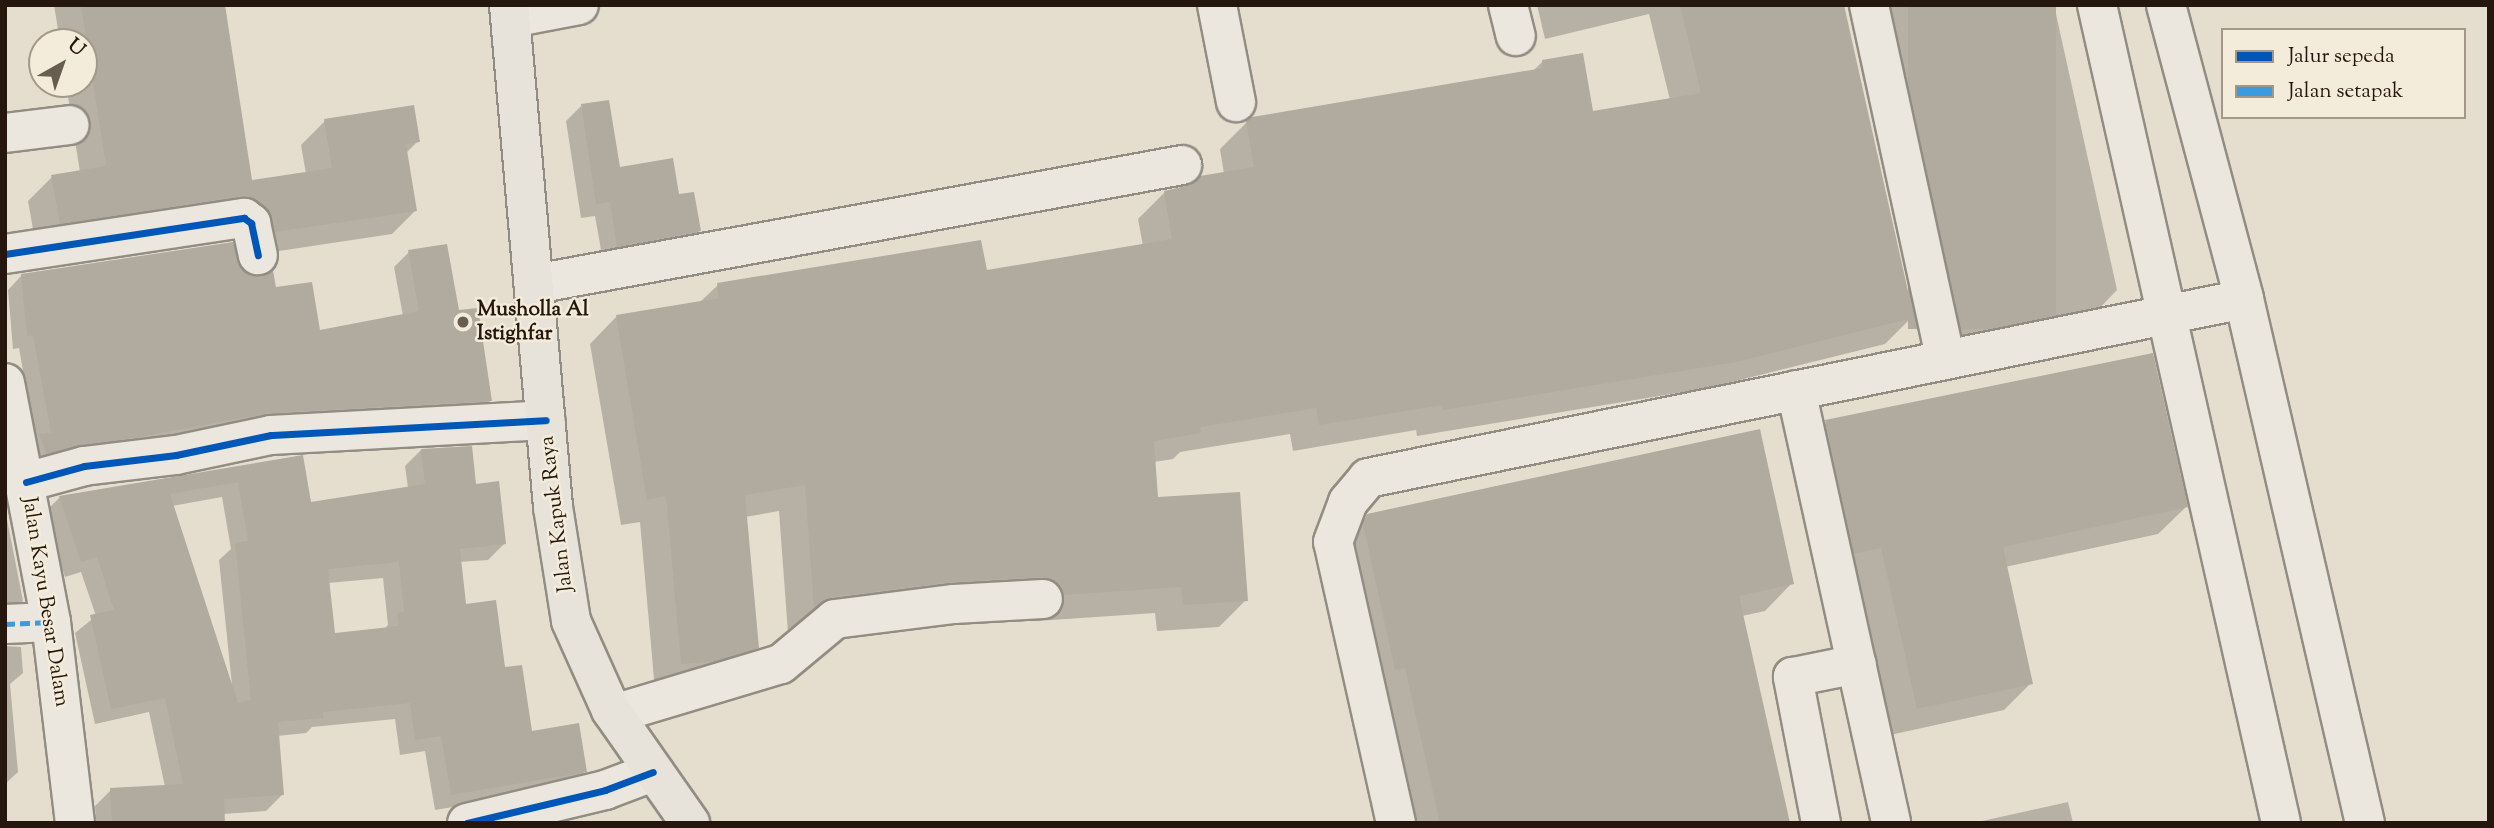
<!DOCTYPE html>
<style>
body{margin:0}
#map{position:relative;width:2494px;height:828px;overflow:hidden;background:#e5decf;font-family:"Sorts Mill Goudy",serif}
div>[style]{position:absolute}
.shadow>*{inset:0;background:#0003}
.building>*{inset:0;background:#b0aa9f;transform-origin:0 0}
.roads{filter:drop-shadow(2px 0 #928d83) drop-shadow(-2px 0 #928d83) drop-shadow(0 2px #928d83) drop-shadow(0 -2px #928d83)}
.minor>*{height:38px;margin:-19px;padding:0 19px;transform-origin:19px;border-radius:19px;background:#ebe7df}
.major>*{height:38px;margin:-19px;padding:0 19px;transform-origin:19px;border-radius:19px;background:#e8e3da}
.quiet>*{height:5px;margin-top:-2.5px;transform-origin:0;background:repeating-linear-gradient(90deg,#3c9ade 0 10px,transparent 0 15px)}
.cycleway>*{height:7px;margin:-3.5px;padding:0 3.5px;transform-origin:3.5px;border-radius:3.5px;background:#0057b8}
.dots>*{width:19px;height:19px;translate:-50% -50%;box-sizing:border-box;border:4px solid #f4ecda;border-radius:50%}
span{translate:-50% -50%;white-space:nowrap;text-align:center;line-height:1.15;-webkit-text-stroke:5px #f4ecda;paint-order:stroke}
.poi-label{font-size:21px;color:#26170e;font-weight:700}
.left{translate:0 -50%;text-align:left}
.street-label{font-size:21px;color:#26170e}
.frame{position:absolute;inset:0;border:7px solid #26170e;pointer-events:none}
.legend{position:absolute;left:2221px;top:28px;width:245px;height:91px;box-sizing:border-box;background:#f4ecda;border:2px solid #a29788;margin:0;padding:9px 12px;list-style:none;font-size:21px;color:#26170e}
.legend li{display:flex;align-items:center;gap:14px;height:35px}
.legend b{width:35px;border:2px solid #a29788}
.north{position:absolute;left:28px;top:28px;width:70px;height:70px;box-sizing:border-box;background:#f4ecda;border:2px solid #a29788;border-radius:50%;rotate:40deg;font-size:19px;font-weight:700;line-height:28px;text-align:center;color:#26170e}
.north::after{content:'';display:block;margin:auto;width:24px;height:32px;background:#695d52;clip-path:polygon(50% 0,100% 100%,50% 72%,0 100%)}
</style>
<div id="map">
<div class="shadow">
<div style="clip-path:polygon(54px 5px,223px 5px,251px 182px,306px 174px,301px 145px,325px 121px,418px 141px,406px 153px,415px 211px,392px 234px,252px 255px,241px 229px,36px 246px,28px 201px,52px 177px,80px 172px,66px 84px,84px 84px,84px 42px,60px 42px)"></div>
<div style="clip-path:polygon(1537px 5px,1842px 5px,1912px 317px,1885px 344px,1708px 388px,1417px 436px,1416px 430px,1293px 451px,1290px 434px,1180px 452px,1173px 459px,1154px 462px,1156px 499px,1246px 600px,1219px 627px,1157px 631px,1155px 613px,1037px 621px,1027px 606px,804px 623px,788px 633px,779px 511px,745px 517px,757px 647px,730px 674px,655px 690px,640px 522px,621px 525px,590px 344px,616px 317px,699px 303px,718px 285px,985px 272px,1143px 246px,1138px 219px,1165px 192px,1224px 174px,1220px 149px,1247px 122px,1532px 72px,1543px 61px,1591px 113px,1670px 100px,1649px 14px,1545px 39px)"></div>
<div style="clip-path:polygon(1876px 5px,2054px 5px,2117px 290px,2091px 317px,1952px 347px)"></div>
<div style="clip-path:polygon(581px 106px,618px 169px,678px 197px,699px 231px,684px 246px,603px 261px,595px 216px,581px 218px,566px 121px)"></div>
<div style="clip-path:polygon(409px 252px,457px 312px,491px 400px,476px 415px,31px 467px,35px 440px,19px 348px,13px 349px,8px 290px,22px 275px,240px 270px,274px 289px,319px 332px,403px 316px,394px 267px)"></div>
<div style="clip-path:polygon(1826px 422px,2186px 507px,2158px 534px,2005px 567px,2031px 683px,2004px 710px,1890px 735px,1799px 449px)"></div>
<div style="clip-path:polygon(evenodd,421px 450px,474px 486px,504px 544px,488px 560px,459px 562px,464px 606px,504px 669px,530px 733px,585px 771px,569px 787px,435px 810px,425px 751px,400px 755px,395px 719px,312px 727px,306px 733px,277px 736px,282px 795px,266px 811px,223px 814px,224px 823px,96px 823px,95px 806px,111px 790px,165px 787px,149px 712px,95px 724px,75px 633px,96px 616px,81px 572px,65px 577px,44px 513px,60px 497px,302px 457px,310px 504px,408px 488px,405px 466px,421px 450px,222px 497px,231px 549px,219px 560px,232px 685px,172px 506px,222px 497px,421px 450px,383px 578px,388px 625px,383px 630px,333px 635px,328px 583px,383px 578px)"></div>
<div style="clip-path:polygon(5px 509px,23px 601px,5px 613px)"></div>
<div style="clip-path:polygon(1368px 515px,1792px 583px,1765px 611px,1742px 616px,1788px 823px,1407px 823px,1340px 543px)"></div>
<div style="clip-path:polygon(5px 646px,21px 647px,23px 673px,10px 684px,18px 772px,5px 784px)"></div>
<div style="clip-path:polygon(2068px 802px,2073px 823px,1973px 823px)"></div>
</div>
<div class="building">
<div style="clip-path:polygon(81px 5px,225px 5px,252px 180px,332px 168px,324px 119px,414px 105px,420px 142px,406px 144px,417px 211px,275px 232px,264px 206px,241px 196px,60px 224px,51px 175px,106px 166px)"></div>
<div style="clip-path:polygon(1680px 5px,1844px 5px,1914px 318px,1736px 362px,1443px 410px,1442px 405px,1319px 425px,1316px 408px,1200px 427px,1201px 433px,1154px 441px,1158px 497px,1240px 492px,1248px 601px,1183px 605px,1181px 587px,1064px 595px,1053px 580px,1042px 577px,951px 582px,832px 597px,814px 608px,805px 485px,745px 495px,759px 648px,716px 661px,681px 664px,666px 496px,647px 500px,616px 315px,719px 298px,717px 283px,981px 240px,987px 270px,1172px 239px,1164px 191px,1187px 186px,1200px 176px,1254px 167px,1246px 121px,1252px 117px,1543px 68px,1542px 60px,1583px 53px,1593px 111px,1701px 93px)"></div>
<div style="left:1908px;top:5px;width:148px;height:324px"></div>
<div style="clip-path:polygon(609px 100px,620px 167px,673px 158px,679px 194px,694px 192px,701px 231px,617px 247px,610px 202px,596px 204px,581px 104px)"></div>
<div style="clip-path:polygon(233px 242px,241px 269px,251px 276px,273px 271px,276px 287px,312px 282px,320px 330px,419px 311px,408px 250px,447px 244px,459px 310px,478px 308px,492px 401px,270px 413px,46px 454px,39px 434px,51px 433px,33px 335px,27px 336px,21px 274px)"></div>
<div style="clip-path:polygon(2153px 353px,2188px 507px,2003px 547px,2033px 684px,1917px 709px,1881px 548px,1854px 554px,1825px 420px)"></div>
<div style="clip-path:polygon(1760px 429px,1794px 584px,1739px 596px,1790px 823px,1440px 823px,1405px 668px,1395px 670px,1363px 524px,1367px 514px)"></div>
<div style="clip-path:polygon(evenodd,472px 446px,476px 484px,499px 481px,506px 544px,460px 549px,466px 604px,496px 600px,505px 667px,522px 665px,532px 731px,579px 723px,587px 772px,451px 795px,441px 736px,415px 740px,410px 703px,323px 712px,323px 718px,278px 722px,284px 795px,224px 799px,225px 823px,112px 823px,110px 788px,183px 784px,165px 698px,111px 709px,90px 615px,114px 610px,97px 557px,81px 562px,59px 496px,303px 455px,311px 502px,425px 484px,421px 449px,472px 446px,238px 482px,248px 541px,235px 543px,251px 700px,238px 703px,170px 494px,238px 482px,472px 446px,399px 562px,404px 612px,397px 613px,399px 626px,335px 633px,328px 569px,399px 562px)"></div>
</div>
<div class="roads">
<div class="minor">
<div style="left:1217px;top:5px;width:99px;rotate:78.9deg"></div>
<div style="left:1508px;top:5px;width:32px;rotate:76deg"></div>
<div style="left:1869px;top:5px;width:361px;rotate:77.8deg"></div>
<div style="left:2097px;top:5px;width:838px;rotate:77.32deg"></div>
<div style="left:2166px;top:5px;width:304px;rotate:75.1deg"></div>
<div style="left:2244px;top:299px;width:538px;rotate:77deg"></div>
<div style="left:511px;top:18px;width:69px;rotate:-10.8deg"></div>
<div style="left:5px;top:133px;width:65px;rotate:-7deg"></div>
<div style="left:5px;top:254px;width:242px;rotate:-8.6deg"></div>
<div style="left:244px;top:218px;width:9px;rotate:36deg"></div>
<div style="left:251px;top:223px;width:33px;rotate:78deg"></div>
<div style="left:535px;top:284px;width:658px;rotate:-10.42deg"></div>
<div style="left:5px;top:383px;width:243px;rotate:79.1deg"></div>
<div style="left:51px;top:622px;width:202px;rotate:83.2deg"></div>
<div style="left:1796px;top:390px;width:443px;rotate:77.6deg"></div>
<div style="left:26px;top:482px;width:60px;rotate:-15.4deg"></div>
<div style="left:84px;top:466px;width:93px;rotate:-6.8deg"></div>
<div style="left:176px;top:455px;width:97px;rotate:-11.9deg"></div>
<div style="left:271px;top:435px;width:275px;rotate:-3.1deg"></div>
<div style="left:5px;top:624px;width:46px;rotate:-2.5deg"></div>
<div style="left:614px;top:714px;width:174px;rotate:-16.7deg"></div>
<div style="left:781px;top:664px;width:70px;rotate:-39.8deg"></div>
<div style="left:835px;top:619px;width:120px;rotate:-7.2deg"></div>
<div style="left:954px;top:604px;width:89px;rotate:-3.2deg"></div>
<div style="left:467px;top:823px;width:142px;rotate:-13.4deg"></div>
<div style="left:605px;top:790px;width:51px;rotate:-20.6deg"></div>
<div style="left:1396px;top:823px;width:288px;rotate:-102.6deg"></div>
<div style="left:1333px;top:542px;width:43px;rotate:-69.4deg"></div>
<div style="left:1348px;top:502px;width:31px;rotate:-50deg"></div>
<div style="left:1368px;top:478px;width:894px;rotate:-11.55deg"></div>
<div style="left:1821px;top:823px;width:149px;rotate:-100.9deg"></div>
<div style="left:1793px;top:677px;width:65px;rotate:-11.5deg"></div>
</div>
<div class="major">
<div style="left:509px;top:5px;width:504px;rotate:84.99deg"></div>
<div style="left:553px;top:507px;width:115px;rotate:81deg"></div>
<div style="left:571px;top:621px;width:98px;rotate:65.8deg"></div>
<div style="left:611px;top:710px;width:138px;rotate:55deg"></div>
</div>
</div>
<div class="quiet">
<div style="left:5px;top:624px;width:46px;rotate:-2.5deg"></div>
</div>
<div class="cycleway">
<div style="left:5px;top:254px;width:242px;rotate:-8.6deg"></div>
<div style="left:244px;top:218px;width:9px;rotate:36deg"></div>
<div style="left:251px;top:223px;width:33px;rotate:78deg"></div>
<div style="left:26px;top:482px;width:60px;rotate:-15.4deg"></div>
<div style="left:84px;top:466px;width:93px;rotate:-6.8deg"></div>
<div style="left:176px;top:455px;width:97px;rotate:-11.9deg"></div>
<div style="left:271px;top:435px;width:275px;rotate:-3.1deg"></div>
<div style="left:467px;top:823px;width:142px;rotate:-13.4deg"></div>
<div style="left:605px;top:790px;width:51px;rotate:-20.6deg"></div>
</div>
<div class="dots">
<div style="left:463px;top:322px;background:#695d52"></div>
</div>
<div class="poi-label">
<span class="left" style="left:477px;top:322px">Musholla Al<br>Istighfar</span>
</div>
<div class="street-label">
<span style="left:557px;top:514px;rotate:-97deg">Jalan Kapuk Raya</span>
<span style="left:45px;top:602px;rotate:81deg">Jalan Kayu Besar Dalam</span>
</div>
<div class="frame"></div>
<ul class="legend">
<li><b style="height:9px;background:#0057b8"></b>Jalur sepeda</li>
<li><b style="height:9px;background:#3c9ade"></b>Jalan setapak</li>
</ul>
<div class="north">U</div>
</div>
